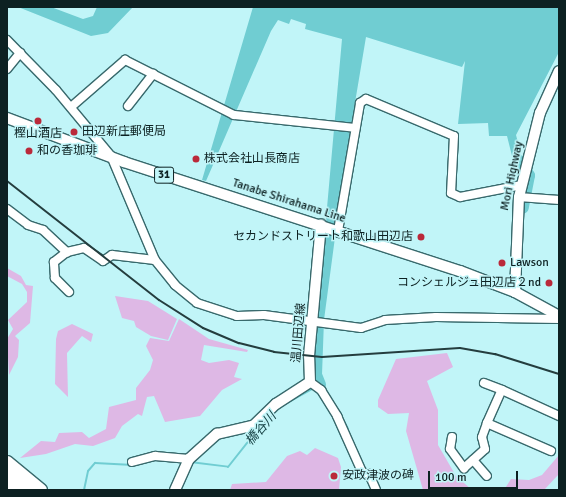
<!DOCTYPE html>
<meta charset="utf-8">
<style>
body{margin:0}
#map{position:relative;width:566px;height:497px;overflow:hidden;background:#c1f5f8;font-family:Signika,"Noto Sans JP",sans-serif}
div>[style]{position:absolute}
.green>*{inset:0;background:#deb8e5}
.water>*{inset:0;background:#70cdd2}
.stream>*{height:2px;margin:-1px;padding:0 1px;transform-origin:1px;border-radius:1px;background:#70cdd2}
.river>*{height:11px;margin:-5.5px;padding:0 5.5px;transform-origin:5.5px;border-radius:5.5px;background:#70cdd2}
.roads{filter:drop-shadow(1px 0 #38696c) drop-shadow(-1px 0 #38696c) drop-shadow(0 1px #38696c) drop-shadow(0 -1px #38696c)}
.minor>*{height:8px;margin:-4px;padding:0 4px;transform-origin:4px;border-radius:4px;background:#fff}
.major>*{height:10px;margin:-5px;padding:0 5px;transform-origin:5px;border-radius:5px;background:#fff}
.highway>*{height:12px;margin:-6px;padding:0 6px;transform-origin:6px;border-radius:6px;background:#fff}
.rail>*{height:2px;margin:-1px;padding:0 1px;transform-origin:1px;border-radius:1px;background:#243d3e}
.dots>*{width:11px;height:11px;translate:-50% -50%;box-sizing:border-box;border:2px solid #c1f5f8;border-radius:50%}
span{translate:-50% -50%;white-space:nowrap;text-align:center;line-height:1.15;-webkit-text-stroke:3px #c1f5f8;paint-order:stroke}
.shield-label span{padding:1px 3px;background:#c1f5f8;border:1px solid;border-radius:3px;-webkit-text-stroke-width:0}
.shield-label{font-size:11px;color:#0d2122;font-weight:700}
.poi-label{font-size:12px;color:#0d2122}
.left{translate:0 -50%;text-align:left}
.right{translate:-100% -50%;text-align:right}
.street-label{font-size:12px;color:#0d2122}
.water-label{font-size:13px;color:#174245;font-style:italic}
.frame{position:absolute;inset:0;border:8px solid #0d2122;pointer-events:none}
.scale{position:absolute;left:428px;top:471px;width:90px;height:18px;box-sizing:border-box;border:2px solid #0d2122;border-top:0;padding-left:5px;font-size:12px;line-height:14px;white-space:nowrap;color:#0d2122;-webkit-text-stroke:3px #c1f5f8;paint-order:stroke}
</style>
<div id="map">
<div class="green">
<div style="clip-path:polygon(7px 268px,21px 276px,26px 285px,33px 286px,30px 323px,15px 336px,19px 340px,18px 357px,9px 375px,7px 339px,13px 329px,8px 320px,27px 302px,27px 292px,22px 284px,7px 276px)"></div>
<div style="clip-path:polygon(115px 296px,148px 301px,177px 319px,168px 340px,151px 336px,136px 327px,134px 321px,122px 318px)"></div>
<div style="clip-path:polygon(179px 319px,209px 339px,248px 350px,247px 352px,204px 345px,201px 360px,209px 363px,229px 360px,239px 363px,234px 377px,242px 379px,222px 390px,200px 416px,165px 422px,154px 396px,147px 397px,142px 416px,138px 414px,122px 426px,115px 438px,93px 446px,75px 444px,46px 454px,20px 458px,41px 441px,55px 442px,59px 433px,82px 432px,89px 438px,106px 429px,109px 407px,136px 400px,136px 388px,150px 370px,153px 360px,146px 346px,150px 338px,169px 341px)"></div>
<div style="clip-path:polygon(72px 324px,93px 334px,91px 342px,82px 336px,67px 353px,68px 397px,55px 384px,56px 339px,58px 331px)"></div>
<div style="clip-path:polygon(447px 353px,453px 367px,427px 381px,438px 410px,438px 445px,456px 476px,472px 490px,423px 490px,406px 431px,409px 413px,388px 414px,378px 407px,378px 400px,396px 359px)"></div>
<div style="clip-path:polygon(315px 448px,338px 458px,341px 467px,339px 490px,230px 490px,232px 484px,266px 482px,287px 456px,300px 451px,307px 455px)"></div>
<div style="clip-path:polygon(559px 455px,559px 474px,544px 490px,504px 490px,511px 479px,529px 480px,542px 475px)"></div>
</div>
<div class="water">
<div style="clip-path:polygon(18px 7px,51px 7px,83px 19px,93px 16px,97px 7px,133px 7px,108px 33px,91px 36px)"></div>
<div style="clip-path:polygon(253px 7px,559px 7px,559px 52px,516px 135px,521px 154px,516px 172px,507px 136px,489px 136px,488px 123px,458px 124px,465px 61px,462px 67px,366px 37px,335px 222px,326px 219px,342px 39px,305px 29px,306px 24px,291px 19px,289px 24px,278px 20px,271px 31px,206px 181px,202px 180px)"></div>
</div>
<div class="stream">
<div style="left:287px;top:403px;width:31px;rotate:-29deg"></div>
<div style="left:338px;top:410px;width:21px;rotate:62deg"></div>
<div style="left:190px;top:462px;width:38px;rotate:7deg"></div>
<div style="left:228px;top:467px;width:55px;rotate:-51.7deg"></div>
<div style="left:84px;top:490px;width:19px;rotate:-78deg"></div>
<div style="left:88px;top:471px;width:11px;rotate:-49deg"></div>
<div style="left:95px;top:463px;width:38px;rotate:3deg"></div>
</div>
<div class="river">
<div style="left:519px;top:160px;width:18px;rotate:56deg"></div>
<div style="left:529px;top:175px;width:33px;rotate:101deg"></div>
<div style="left:320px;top:384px;width:11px;rotate:-112deg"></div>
<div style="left:316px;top:374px;width:55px;rotate:-87.9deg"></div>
<div style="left:318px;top:319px;width:99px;rotate:-82.4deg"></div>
</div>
<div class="roads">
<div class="minor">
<div style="left:7px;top:40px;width:70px;rotate:45.6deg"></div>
<div style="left:56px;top:90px;width:86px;rotate:50.2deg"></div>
<div style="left:111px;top:156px;width:113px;rotate:67.1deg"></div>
<div style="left:155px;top:260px;width:32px;rotate:51deg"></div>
<div style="left:175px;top:285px;width:28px;rotate:39deg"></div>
<div style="left:197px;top:303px;width:42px;rotate:18deg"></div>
<div style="left:237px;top:316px;width:27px;rotate:-2deg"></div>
<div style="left:264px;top:315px;width:98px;rotate:7.6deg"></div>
<div style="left:361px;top:328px;width:25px;rotate:-18deg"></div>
<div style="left:385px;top:320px;width:51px;rotate:-3.4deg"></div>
<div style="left:436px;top:317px;width:123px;rotate:0.9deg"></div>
<div style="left:7px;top:69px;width:21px;rotate:-51deg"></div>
<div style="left:128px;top:106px;width:41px;rotate:-52deg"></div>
<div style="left:71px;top:107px;width:72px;rotate:-41deg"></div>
<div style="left:125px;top:60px;width:122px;rotate:26.8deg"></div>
<div style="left:234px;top:115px;width:122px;rotate:6.1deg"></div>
<div style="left:519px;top:197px;width:40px;rotate:4.3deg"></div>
<div style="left:7px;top:209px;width:26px;rotate:37deg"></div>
<div style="left:28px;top:225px;width:16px;rotate:18deg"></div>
<div style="left:43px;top:230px;width:33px;rotate:43deg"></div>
<div style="left:338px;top:231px;width:130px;rotate:-80.2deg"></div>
<div style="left:360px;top:103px;width:7px;rotate:-34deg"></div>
<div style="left:366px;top:99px;width:95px;rotate:22.8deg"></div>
<div style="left:454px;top:136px;width:57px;rotate:93deg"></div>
<div style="left:451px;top:193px;width:10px;rotate:24deg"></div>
<div style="left:460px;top:197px;width:63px;rotate:-11deg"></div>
<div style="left:69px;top:292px;width:20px;rotate:-135deg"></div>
<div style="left:55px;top:278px;width:16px;rotate:-94deg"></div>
<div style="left:54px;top:262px;width:16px;rotate:-38deg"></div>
<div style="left:67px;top:252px;width:17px;rotate:-13deg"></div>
<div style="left:84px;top:248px;width:23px;rotate:34deg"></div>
<div style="left:103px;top:261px;width:11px;rotate:-34deg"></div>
<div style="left:112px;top:255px;width:43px;rotate:6.6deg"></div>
<div style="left:310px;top:382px;width:14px;rotate:36deg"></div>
<div style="left:321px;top:390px;width:31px;rotate:58deg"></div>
<div style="left:337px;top:416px;width:61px;rotate:65.9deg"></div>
<div style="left:362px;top:472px;width:7px;rotate:16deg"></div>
<div style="left:369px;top:474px;width:17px;rotate:66deg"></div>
<div style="left:484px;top:383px;width:19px;rotate:21deg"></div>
<div style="left:452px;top:437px;width:12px;rotate:99deg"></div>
<div style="left:450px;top:449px;width:24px;rotate:54deg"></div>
<div style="left:464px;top:468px;width:28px;rotate:-42deg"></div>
<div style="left:485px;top:449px;width:12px;rotate:-104deg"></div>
<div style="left:482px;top:437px;width:15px;rotate:-70deg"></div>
<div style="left:551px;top:451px;width:70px;rotate:-156.4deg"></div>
<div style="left:487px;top:423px;width:36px;rotate:-66deg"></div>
<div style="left:502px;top:390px;width:63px;rotate:24.5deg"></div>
<div style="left:473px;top:460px;width:21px;rotate:49deg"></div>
<div style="left:132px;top:462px;width:24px;rotate:-15deg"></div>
<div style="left:155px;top:456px;width:34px;rotate:5deg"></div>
</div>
<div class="major">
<div style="left:7px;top:118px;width:125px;rotate:20.6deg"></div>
<div style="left:124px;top:162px;width:353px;rotate:18deg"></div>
<div style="left:460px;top:271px;width:59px;rotate:20.9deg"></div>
<div style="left:515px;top:292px;width:50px;rotate:28.6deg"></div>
<div style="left:515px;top:292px;width:95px;rotate:-87.6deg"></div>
<div style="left:519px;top:197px;width:87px;rotate:-76deg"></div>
<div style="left:540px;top:113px;width:46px;rotate:-65.7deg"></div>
<div style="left:175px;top:490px;width:34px;rotate:-66deg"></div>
<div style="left:189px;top:459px;width:38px;rotate:-42deg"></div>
<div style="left:217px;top:434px;width:37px;rotate:-13deg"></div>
<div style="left:253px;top:426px;width:32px;rotate:-44deg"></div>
<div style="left:276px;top:404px;width:40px;rotate:-32.9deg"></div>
<div style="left:310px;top:382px;width:26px;rotate:-92deg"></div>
<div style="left:309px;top:356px;width:132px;rotate:-84.8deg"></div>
</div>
<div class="highway">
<div style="left:7px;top:462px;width:44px;rotate:39.5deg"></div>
<div style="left:7px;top:471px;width:28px;rotate:44deg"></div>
<div style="left:7px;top:485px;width:7px;rotate:45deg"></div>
</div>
</div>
<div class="rail">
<div style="left:7px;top:181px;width:193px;rotate:38.1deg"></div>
<div style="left:159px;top:300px;width:52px;rotate:32.5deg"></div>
<div style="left:203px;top:328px;width:39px;rotate:23deg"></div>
<div style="left:239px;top:343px;width:36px;rotate:14deg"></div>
<div style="left:274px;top:352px;width:48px;rotate:5.9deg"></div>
<div style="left:322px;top:357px;width:138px;rotate:-3.7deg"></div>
<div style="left:460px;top:348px;width:36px;rotate:10deg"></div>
<div style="left:495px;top:354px;width:67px;rotate:17.4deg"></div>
</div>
<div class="dots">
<div style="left:38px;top:121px;background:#ba293a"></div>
<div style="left:74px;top:132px;background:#ba293a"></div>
<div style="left:29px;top:151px;background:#ba293a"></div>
<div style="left:196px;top:159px;background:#ba293a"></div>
<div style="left:421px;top:237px;background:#ba293a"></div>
<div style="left:502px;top:263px;background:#ba293a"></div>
<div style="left:549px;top:283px;background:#ba293a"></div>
<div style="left:334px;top:476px;background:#ba293a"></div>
</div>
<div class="shield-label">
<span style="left:164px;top:175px">31</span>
</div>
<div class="poi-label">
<span class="left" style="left:82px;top:132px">田辺新庄郵便局</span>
<span style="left:38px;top:134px">樫山酒店</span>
<span class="left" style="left:37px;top:151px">和の香珈琲</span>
<span class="left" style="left:204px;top:159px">株式会社山長商店</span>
<span class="right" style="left:413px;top:237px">セカンドストリート和歌山田辺店</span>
<span class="left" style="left:510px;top:263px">Lawson</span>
<span class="right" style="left:541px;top:283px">コンシェルジュ田辺店２nd</span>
<span class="left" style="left:342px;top:476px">安政津波の碑</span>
</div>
<div class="street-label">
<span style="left:512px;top:176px;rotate:-78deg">Mori Highway</span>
<span style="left:289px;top:201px;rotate:18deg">Tanabe Shirahama Line</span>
<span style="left:299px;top:333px;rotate:-85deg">温川田辺線</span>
</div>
<div class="water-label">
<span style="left:261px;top:429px;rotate:-49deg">橋谷川</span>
</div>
<div class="frame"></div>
<div class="scale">100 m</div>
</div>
